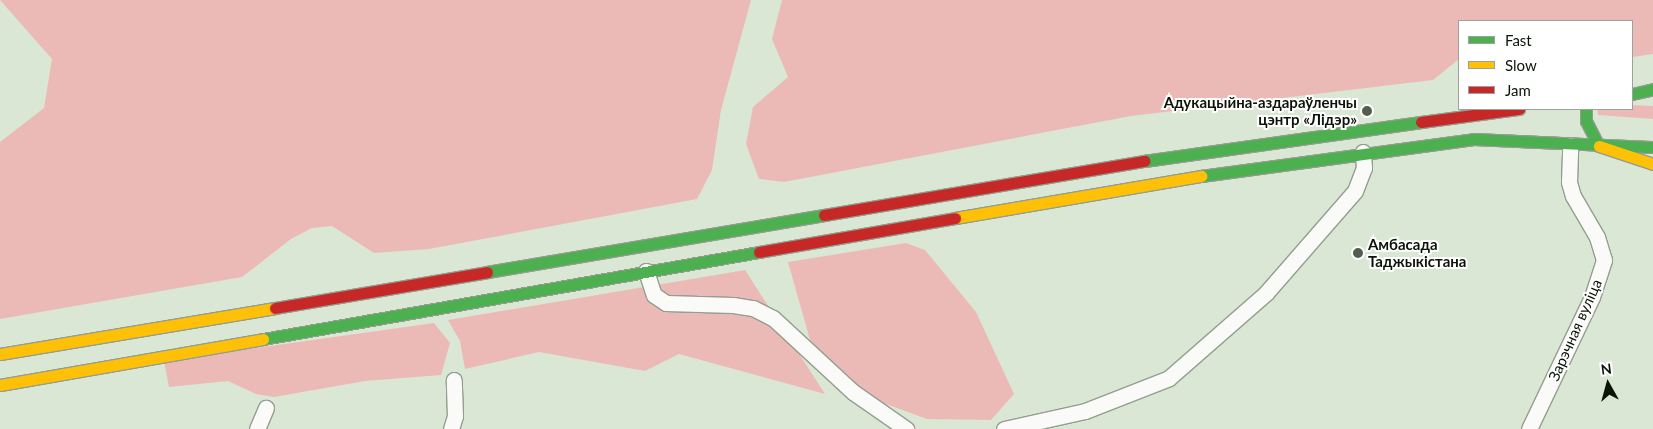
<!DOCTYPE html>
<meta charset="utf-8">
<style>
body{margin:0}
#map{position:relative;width:1653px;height:429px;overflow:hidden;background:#dbe7d5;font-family:Lato,sans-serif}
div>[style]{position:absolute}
.green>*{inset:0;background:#ecbab6}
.roads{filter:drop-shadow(1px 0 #949d8f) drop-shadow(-1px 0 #949d8f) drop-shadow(0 1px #949d8f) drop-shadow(0 -1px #949d8f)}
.street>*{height:15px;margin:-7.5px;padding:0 7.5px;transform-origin:7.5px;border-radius:7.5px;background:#fafbf9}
.fast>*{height:11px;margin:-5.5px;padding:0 5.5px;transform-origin:5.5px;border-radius:5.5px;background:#4caf50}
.slow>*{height:11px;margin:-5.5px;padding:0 5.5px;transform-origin:5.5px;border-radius:5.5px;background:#ffc107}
.jam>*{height:11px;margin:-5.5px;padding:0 5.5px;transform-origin:5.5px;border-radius:5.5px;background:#c62828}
.dots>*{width:14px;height:14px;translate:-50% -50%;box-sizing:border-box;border:2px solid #fff;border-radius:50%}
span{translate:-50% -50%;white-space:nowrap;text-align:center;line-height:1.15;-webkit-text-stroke:4px #fff;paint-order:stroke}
.poi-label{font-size:15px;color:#0c1408;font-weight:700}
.right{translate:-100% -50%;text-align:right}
.left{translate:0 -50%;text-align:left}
.street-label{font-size:15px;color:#0c1408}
.legend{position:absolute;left:1458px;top:20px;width:175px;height:90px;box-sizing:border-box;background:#fff;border:1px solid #9ea19c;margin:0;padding:6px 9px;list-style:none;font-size:15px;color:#0c1408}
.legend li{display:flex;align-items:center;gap:10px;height:25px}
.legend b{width:25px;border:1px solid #9ea19c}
.north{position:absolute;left:1583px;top:359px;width:50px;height:50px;-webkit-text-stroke:4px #fff;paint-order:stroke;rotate:353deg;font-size:14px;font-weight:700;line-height:20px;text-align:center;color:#0c1408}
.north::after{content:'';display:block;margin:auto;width:18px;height:22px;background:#0c1408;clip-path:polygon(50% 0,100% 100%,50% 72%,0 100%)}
</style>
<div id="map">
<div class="green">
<div style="clip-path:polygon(0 0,751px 0,721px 110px,712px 170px,697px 199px,429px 249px,374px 253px,332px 226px,312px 228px,291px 239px,242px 277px,0 319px,0 142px,44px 108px,52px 59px)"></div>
<div style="clip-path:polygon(782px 0,1653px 0,1653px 54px,1632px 57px,1632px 21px,1459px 21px,1459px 59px,1433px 80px,1131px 116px,784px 182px,759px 179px,746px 144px,753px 107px,788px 77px,772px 39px)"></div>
<div style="clip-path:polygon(1632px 105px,1653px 106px,1653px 119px,1598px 115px,1597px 109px,1632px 109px)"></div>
<div style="clip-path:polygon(906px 243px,925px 250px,976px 312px,1014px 394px,991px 420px,927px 419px,864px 396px,810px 340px,788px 262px)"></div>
<div style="clip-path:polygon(745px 270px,825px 394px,679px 354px,645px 371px,539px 352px,465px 369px,460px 341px,448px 320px)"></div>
<div style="clip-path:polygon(434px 323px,450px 343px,441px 375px,365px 381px,274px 397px,256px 394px,228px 381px,169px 387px,164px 361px)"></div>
</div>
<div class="roads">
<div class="street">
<div style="left:646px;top:271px;width:25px;rotate:72deg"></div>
<div style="left:654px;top:295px;width:14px;rotate:34deg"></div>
<div style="left:666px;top:303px;width:67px;rotate:1.7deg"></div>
<div style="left:733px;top:305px;width:20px;rotate:9deg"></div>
<div style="left:753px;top:308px;width:22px;rotate:27deg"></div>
<div style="left:773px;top:318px;width:109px;rotate:42.8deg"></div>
<div style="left:853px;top:392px;width:65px;rotate:34.9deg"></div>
<div style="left:257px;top:429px;width:23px;rotate:-67deg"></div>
<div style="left:451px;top:429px;width:14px;rotate:-73deg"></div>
<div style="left:455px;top:416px;width:36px;rotate:-92deg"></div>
<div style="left:1004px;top:429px;width:83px;rotate:-12.5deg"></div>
<div style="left:1085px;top:411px;width:90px;rotate:-21.4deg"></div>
<div style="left:1169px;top:378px;width:129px;rotate:-41.2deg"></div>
<div style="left:1266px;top:293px;width:135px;rotate:-48.9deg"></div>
<div style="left:1355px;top:191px;width:25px;rotate:-69deg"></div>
<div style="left:1364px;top:168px;width:16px;rotate:-94deg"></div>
<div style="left:1529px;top:429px;width:146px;rotate:-64.5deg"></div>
<div style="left:1592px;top:297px;width:39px;rotate:-72deg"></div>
<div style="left:1604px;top:260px;width:24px;rotate:-107deg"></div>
<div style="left:1597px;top:237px;width:48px;rotate:-120.3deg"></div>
<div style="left:1573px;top:196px;width:15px;rotate:-106deg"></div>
<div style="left:1569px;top:182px;width:37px;rotate:-88deg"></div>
</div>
<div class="fast">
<div style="left:1632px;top:94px;width:22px;rotate:-13deg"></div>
<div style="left:1586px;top:109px;width:12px;rotate:90deg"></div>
<div style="left:1586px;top:121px;width:28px;rotate:63deg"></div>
<div style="left:1144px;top:161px;width:280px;rotate:-8deg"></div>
<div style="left:1201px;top:176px;width:275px;rotate:-7.7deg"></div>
<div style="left:1474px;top:139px;width:179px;rotate:2.6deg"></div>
<div style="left:487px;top:272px;width:342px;rotate:-9.6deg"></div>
<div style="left:263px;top:339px;width:504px;rotate:-9.95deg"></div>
</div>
<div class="slow">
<div style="left:1599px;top:146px;width:57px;rotate:18.4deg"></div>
<div style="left:955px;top:218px;width:250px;rotate:-9.7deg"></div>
<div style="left:0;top:354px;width:279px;rotate:-9.5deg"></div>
<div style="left:0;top:385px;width:267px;rotate:-9.9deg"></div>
</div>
<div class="jam">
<div style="left:1421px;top:122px;width:99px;rotate:-7.6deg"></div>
<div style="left:824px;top:215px;width:325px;rotate:-9.6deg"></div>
<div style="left:759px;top:252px;width:199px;rotate:-9.8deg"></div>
<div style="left:275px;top:308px;width:215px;rotate:-9.6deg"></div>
</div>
</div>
<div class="dots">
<div style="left:1367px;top:111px;background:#545e50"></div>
<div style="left:1358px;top:253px;background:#545e50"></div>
</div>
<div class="poi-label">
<span class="right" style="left:1357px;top:111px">Адукацыйна-аздараўленчы<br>цэнтр «Лідэр»</span>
<span class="left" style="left:1368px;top:253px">Амбасада<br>Таджыкістана</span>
</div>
<div class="street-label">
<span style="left:1575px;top:330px;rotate:-66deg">Зарэчная вуліца</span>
</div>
<ul class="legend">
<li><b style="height:6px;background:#4caf50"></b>Fast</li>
<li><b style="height:6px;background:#ffc107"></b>Slow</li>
<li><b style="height:6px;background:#c62828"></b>Jam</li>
</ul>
<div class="north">N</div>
</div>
